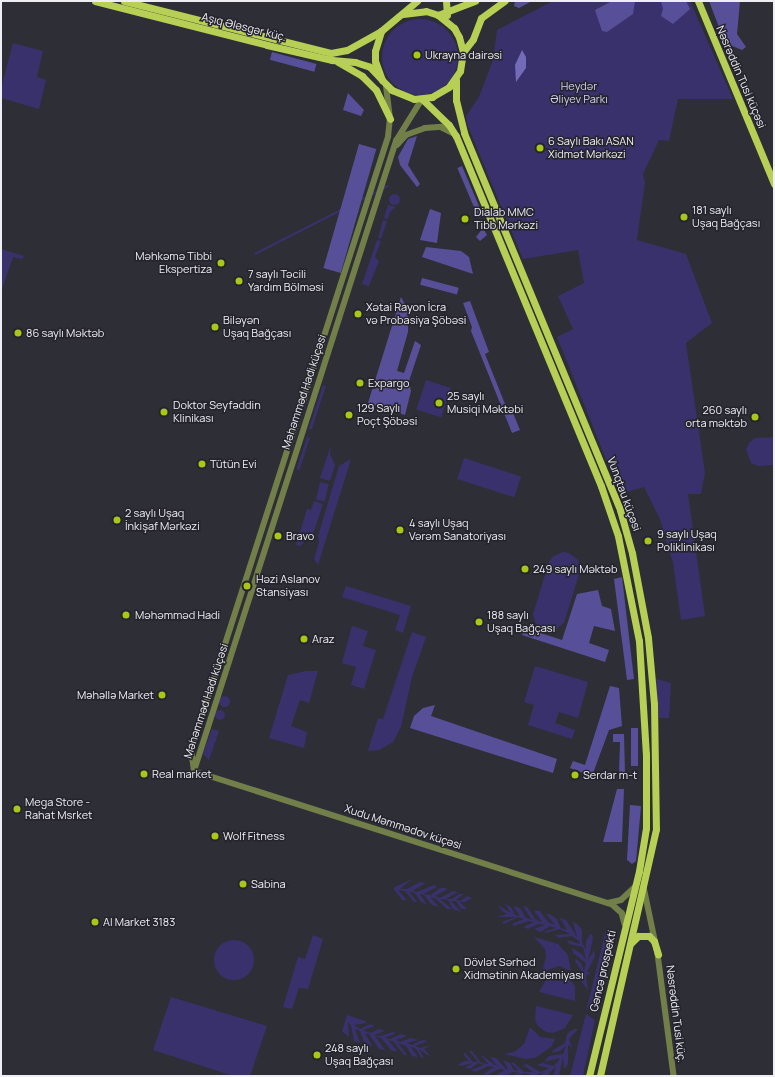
<!DOCTYPE html>
<meta charset="utf-8">
<style>
body{margin:0}
#map{position:relative;width:775px;height:1077px;overflow:hidden;background:#2e2e37;font-family:Manrope,sans-serif}
div>[style]{position:absolute}
.green>*{inset:0;background:#39316c;transform-origin:0 0}
.round{border-radius:50%}
.forest>*{inset:0;background:#584f99;transform-origin:0 0}
.water>*{inset:0;background:#736bb8}
.minor>*{height:5.5px;margin:-2.75px;padding:0 2.75px;transform-origin:2.75px;border-radius:2.75px;background:#727f48}
.major>*{height:7px;margin:-3.5px;padding:0 3.5px;transform-origin:3.5px;border-radius:3.5px;background:#b6cf54}
.dots>*{width:11px;height:11px;translate:-50% -50%;box-sizing:border-box;border:2px solid #25242c;border-radius:50%}
span{translate:-50% -50%;white-space:nowrap;text-align:center;line-height:1.15;-webkit-text-stroke:3px #25242c;paint-order:stroke}
.street-label{font-size:11px;color:#eeeef4}
.poi-label{font-size:11px;color:#eeeef4}
.left{translate:0 -50%;text-align:left}
.right{translate:-100% -50%;text-align:right}
.park-label{font-size:11px;color:#d1cffa}
.frame{position:absolute;inset:0;border:2px solid #eeeef4;pointer-events:none}
</style>
<div id="map">
<div class="green">
<div style="clip-path:polygon(553px 1px,690px 1px,733px 99px,678px 99px,669px 141px,659px 140px,643px 174px,645px 182px,637px 240px,686px 254px,712px 323px,686px 343px,705px 473px,701px 494px,688px 494px,705px 616px,681px 620px,673px 563px,660px 519px,644px 487px,620px 494px,557px 337px,573px 329px,558px 296px,584px 283px,578px 250px,523px 259px,467px 124px,466px 116px,479px 97px,493px 60px,497px 30px)"></div>
<div class="round" style="left:382px;top:19px;width:76px;height:76px"></div>
<div style="clip-path:polygon(13px 43px,43px 51px,37px 77px,46px 80px,39px 109px,1px 98px,1px 89px)"></div>
<div style="left:388px;top:185px;width:2px;height:150px;rotate:63deg"></div>
<div class="round" style="left:388.5px;top:193.5px;width:11px;height:11px"></div>
<div style="clip-path:polygon(388px 205px,396px 207px,390px 212px,388px 219px,384px 218px)"></div>
<div style="clip-path:polygon(383px 220px,387px 221px,381px 239px,378px 238px)"></div>
<div style="clip-path:polygon(377px 240px,381px 241px,375px 257px,379px 261px,369px 286px,362px 284px)"></div>
<div style="clip-path:polygon(1px 249px,24px 256px,22px 259px,13px 257px,1px 292px)"></div>
<div style="left:426px;top:380px;width:26px;height:31px;rotate:18deg"></div>
<div style="left:323px;top:385px;width:3px;height:46px;rotate:18deg"></div>
<div style="left:307px;top:437px;width:3px;height:34px;rotate:18deg"></div>
<div style="clip-path:polygon(774px 437px,774px 465px,758px 466px,751px 463px,746px 449px,749px 443px,755px 438px)"></div>
<div style="clip-path:polygon(331px 445px,330px 454px,335px 465px,330px 481px,320px 478px)"></div>
<div style="left:464px;top:458px;width:60px;height:22px;rotate:18deg"></div>
<div style="clip-path:polygon(351px 459px,318px 565px,314px 559px,319px 542px,318px 536px,339px 466px)"></div>
<div style="left:320px;top:482px;width:9px;height:18px;rotate:13deg"></div>
<div style="clip-path:polygon(314px 501px,323px 504px,313px 534px,300px 546px,296px 545px,307px 509px,311px 510px)"></div>
<div style="clip-path:polygon(563px 552px,569px 553px,578px 560px,580px 571px,564px 623px,555px 630px,545px 630px,536px 624px,533px 614px,549px 562px,552px 557px)"></div>
<div style="clip-path:polygon(346px 586px,411px 606px,403px 633px,395px 630px,400px 615px,342px 597px)"></div>
<div style="clip-path:polygon(352px 626px,368px 631px,363px 646px,376px 650px,364px 689px,351px 685px,356px 667px,342px 663px)"></div>
<div style="clip-path:polygon(412px 632px,426px 637px,412px 677px,401px 727px,393px 742px,379px 750px,368px 751px,378px 718px,383px 719px)"></div>
<div style="clip-path:polygon(535px 666px,588px 682px,578px 718px,559px 712px,555px 723px,575px 730px,572px 739px,528px 725px,534px 705px,524px 702px)"></div>
<div style="clip-path:polygon(306px 671px,318px 671px,309px 703px,300px 700px,291px 726px,307px 732px,304px 748px,269px 738px,288px 675px)"></div>
<div style="clip-path:polygon(656px 679px,671px 683px,669px 718px,659px 718px)"></div>
<div class="round" style="left:218.5px;top:695.5px;width:11px;height:11px"></div>
<div class="round" style="left:215px;top:710px;width:10px;height:10px"></div>
<div style="clip-path:polygon(212px 729px,219px 731px,209px 760px,203px 754px)"></div>
<div style="clip-path:polygon(412px 879px,400px 889px,407px 889px,420px 882px,426px 883px,412px 891px,417px 892px,434px 885px,437px 887px,423px 894px,431px 895px,440px 888px,445px 888px,448px 889px,435px 896px,440px 898px,453px 891px,458px 892px,446px 899px,452px 899px,459px 894px,464px 894px,456px 900px,460px 901px,467px 896px,472px 898px,465px 902px,460px 902px,467px 909px,461px 909px,456px 901px,451px 901px,461px 912px,453px 909px,448px 900px,440px 899px,452px 909px,447px 909px,435px 898px,430px 897px,439px 907px,432px 905px,424px 895px,420px 894px,427px 905px,420px 901px,415px 893px,409px 892px,417px 902px,414px 902px,405px 891px,398px 890px,407px 900px,402px 900px,393px 888px)"></div>
<div style="clip-path:polygon(505px 904px,511px 907px,515px 915px,520px 916px,513px 906px,520px 908px,526px 918px,532px 920px,523px 906px,527px 907px,536px 920px,542px 922px,534px 911px,540px 911px,548px 922px,555px 925px,546px 914px,549px 914px,556px 918px,561px 928px,567px 930px,560px 918px,566px 920px,577px 937px,573px 922px,577px 924px,582px 930px,582px 943px,586px 949px,586px 941px,591px 933px,593px 938px,588px 961px,594px 950px,595px 956px,587px 972px,591px 972px,586px 976px,588px 990px,581px 981px,584px 974px,575px 961px,576px 959px,581px 963px,584px 971px,586px 963px,573px 953px,572px 948px,582px 954px,586px 960px,584px 951px,583px 947px,569px 944px,567px 940px,580px 944px,579px 941px,572px 936px,559px 938px,555px 935px,570px 934px,560px 929px,546px 933px,544px 932px,556px 928px,550px 926px,541px 932px,534px 929px,545px 925px,538px 924px,528px 929px,523px 927px,534px 922px,529px 921px,514px 926px,512px 924px,524px 919px,518px 917px,504px 924px,502px 922px,516px 917px,497px 917px,507px 914px,502px 911px,498px 905px,511px 913px)"></div>
<div style="clip-path:polygon(606px 929px,615px 931px,599px 1007px,594px 1010px,587px 1008px)"></div>
<div style="clip-path:polygon(313px 935px,323px 939px,308px 989px,299px 988px,292px 1009px,283px 1007px,298px 957px,305px 959px)"></div>
<div style="clip-path:polygon(534px 937px,558px 944px,568px 955px,571px 971px,559px 966px,542px 972px,546px 957px,545px 949px)"></div>
<div class="round" style="left:214px;top:940px;width:40px;height:40px"></div>
<div style="clip-path:polygon(558px 976px,570px 980px,575px 986px,575px 1001px,539px 992px,546px 980px)"></div>
<div style="clip-path:polygon(171px 997px,267px 1026px,250px 1076px,233px 1076px,153px 1050px)"></div>
<div style="clip-path:polygon(536px 1006px,573px 1015px,565px 1028px,553px 1033px,546px 1032px,538px 1026px,535px 1020px)"></div>
<div style="clip-path:polygon(586px 1014px,595px 1020px,583px 1076px,570px 1076px)"></div>
<div style="clip-path:polygon(347px 1015px,365px 1021px,367px 1023px,354px 1025px,360px 1029px,370px 1024px,375px 1026px,363px 1030px,370px 1033px,379px 1029px,385px 1031px,374px 1035px,380px 1036px,393px 1032px,396px 1033px,385px 1038px,390px 1039px,401px 1034px,407px 1036px,396px 1040px,400px 1042px,411px 1038px,419px 1040px,406px 1043px,412px 1045px,422px 1040px,428px 1041px,415px 1046px,420px 1048px,432px 1045px,424px 1049px,432px 1058px,419px 1049px,424px 1058px,421px 1057px,416px 1049px,410px 1046px,418px 1057px,412px 1056px,406px 1046px,398px 1043px,407px 1055px,404px 1055px,394px 1042px,388px 1040px,397px 1051px,392px 1051px,381px 1038px,375px 1036px,385px 1050px,379px 1049px,369px 1034px,365px 1033px,372px 1046px,369px 1046px,364px 1042px,360px 1031px,355px 1029px,360px 1043px,354px 1041px,351px 1026px,348px 1022px,349px 1037px,342px 1031px)"></div>
<div style="clip-path:polygon(530px 1027px,540px 1037px,555px 1039px,552px 1046px,535px 1058px,525px 1059px,504px 1054px,514px 1052px,524px 1044px)"></div>
<div style="clip-path:polygon(574px 1029px,578px 1029px,569px 1039px,572px 1048px,568px 1045px,568px 1064px,564px 1069px,563px 1057px,559px 1076px,553px 1076px,556px 1066px,547px 1076px,540px 1076px,543px 1072px,535px 1076px,525px 1073px,512px 1076px,519px 1073px,513px 1072px,505px 1076px,494px 1076px,505px 1070px,499px 1069px,487px 1075px,483px 1074px,494px 1067px,488px 1066px,476px 1072px,471px 1070px,484px 1065px,478px 1063px,470px 1069px,465px 1068px,473px 1063px,461px 1066px,458px 1065px,464px 1061px,469px 1061px,463px 1054px,465px 1053px,473px 1062px,478px 1062px,469px 1051px,472px 1051px,481px 1063px,488px 1064px,480px 1054px,498px 1067px,490px 1057px,496px 1058px,506px 1069px,508px 1069px,503px 1060px,510px 1063px,514px 1070px,519px 1071px,511px 1063px,513px 1062px,524px 1072px,533px 1072px,523px 1065px,527px 1064px,540px 1072px,543px 1071px,549px 1068px,536px 1065px,543px 1063px,553px 1066px,557px 1063px,560px 1058px,544px 1062px,549px 1056px,563px 1054px,566px 1046px,560px 1051px,552px 1053px,553px 1050px,565px 1043px,567px 1034px)"></div>
</div>
<div class="forest">
<div style="clip-path:polygon(515px 1px,532px 1px,519px 8px,514px 6px)"></div>
<div style="clip-path:polygon(612px 1px,635px 1px,633px 14px,607px 32px,602px 31px,595px 10px)"></div>
<div style="clip-path:polygon(661px 1px,686px 1px,690px 9px,673px 24px,661px 16px,663px 9px)"></div>
<div style="clip-path:polygon(709px 1px,740px 1px,737px 34px,746px 47px,742px 50px,725px 43px)"></div>
<div style="left:272px;top:52px;width:46px;height:8px;rotate:15deg"></div>
<div style="clip-path:polygon(348px 93px,364px 110px,361px 116px,343px 110px)"></div>
<div style="clip-path:polygon(417px 136px,408px 165px,420px 184px,417px 187px,400px 165px,398px 157px,408px 139px)"></div>
<div style="left:359px;top:144px;width:18px;height:129px;rotate:16deg"></div>
<div style="left:462px;top:166px;width:54px;height:5px;rotate:67deg"></div>
<div style="clip-path:polygon(430px 209px,441px 213px,437px 243px,420px 240px)"></div>
<div style="clip-path:polygon(483px 228px,487px 235px,480px 241px,476px 237px)"></div>
<div style="clip-path:polygon(426px 247px,461px 251px,469px 257px,473px 274px,422px 257px)"></div>
<div style="left:422px;top:278px;width:38px;height:7px;rotate:15deg"></div>
<div style="clip-path:polygon(401px 297px,408px 310px,408px 332px,397px 371px,404px 373px,415px 341px,421px 345px,409px 381px,411px 391px,405px 415px,368px 403px)"></div>
<div style="clip-path:polygon(470px 301px,489px 352px,485px 354px,507px 409px,511px 408px,520px 430px,512px 433px,471px 331px,472px 327px,463px 303px)"></div>
<div style="clip-path:polygon(622px 577px,634px 679px,627px 680px,614px 579px)"></div>
<div style="clip-path:polygon(598px 590px,602px 606px,611px 609px,615px 631px,594px 626px,589px 643px,609px 650px,605px 662px,522px 635px,525px 628px,562px 640px,577px 594px)"></div>
<div style="clip-path:polygon(610px 686px,619px 688px,622px 726px,609px 730px,592px 776px,570px 768px,573px 761px,585px 765px)"></div>
<div style="clip-path:polygon(435px 705px,431px 716px,557px 759px,553px 773px,410px 728px,414px 716px,423px 708px)"></div>
<div style="left:631px;top:728px;width:7px;height:38px"></div>
<div style="clip-path:polygon(613px 734px,624px 734px,625px 774px,619px 774px,620px 742px,613px 742px)"></div>
<div style="clip-path:polygon(617px 789px,624px 789px,622px 842px,603px 842px)"></div>
<div style="clip-path:polygon(630px 805px,641px 806px,636px 861px,632px 864px,627px 860px)"></div>
</div>
<div class="water">
<div style="clip-path:polygon(522px 50px,526px 57px,526px 68px,516px 82px,515px 65px)"></div>
</div>
<div class="minor">
<div style="left:397px;top:145px;width:13px;rotate:-48deg"></div>
<div style="left:406px;top:135px;width:20px;rotate:-20deg"></div>
<div style="left:425px;top:128px;width:16px;rotate:-4deg"></div>
<div style="left:441px;top:127px;width:13px;rotate:27deg"></div>
<div style="left:194px;top:771px;width:21px;rotate:-98deg"></div>
<div style="left:191px;top:750px;width:644px;rotate:-72.18deg"></div>
<div style="left:388px;top:137px;width:18px;rotate:-84deg"></div>
<div style="left:390px;top:119px;width:34px;rotate:-97deg"></div>
<div style="left:194px;top:771px;width:662px;rotate:-72.22deg"></div>
<div style="left:396px;top:141px;width:49px;rotate:-58.2deg"></div>
<div style="left:194px;top:771px;width:440px;rotate:17.7deg"></div>
<div style="left:613px;top:905px;width:12px;rotate:42deg"></div>
<div style="left:622px;top:913px;width:11px;rotate:75deg"></div>
<div style="left:644px;top:887px;width:68px;rotate:78.2deg"></div>
<div style="left:658px;top:954px;width:123px;rotate:82.5deg"></div>
<div style="left:608px;top:903px;width:13px;rotate:-13deg"></div>
<div style="left:621px;top:900px;width:18px;rotate:-43deg"></div>
</div>
<div class="major">
<div style="left:95px;top:1px;width:178px;rotate:14.3deg"></div>
<div style="left:267px;top:45px;width:67px;rotate:13deg"></div>
<div style="left:332px;top:60px;width:23px;rotate:5deg"></div>
<div style="left:355px;top:62px;width:16px;rotate:18deg"></div>
<div style="left:370px;top:67px;width:18px;rotate:47deg"></div>
<div style="left:124px;top:1px;width:213px;rotate:14.1deg"></div>
<div style="left:331px;top:53px;width:16px;rotate:-11deg"></div>
<div style="left:347px;top:50px;width:39px;rotate:-29deg"></div>
<div style="left:446px;top:1px;width:14px;rotate:86deg"></div>
<div style="left:698px;top:1px;width:198px;rotate:67.4deg"></div>
<div style="left:403px;top:14px;width:23px;rotate:-7deg"></div>
<div style="left:426px;top:11px;width:13px;rotate:18deg"></div>
<div style="left:438px;top:15px;width:21px;rotate:39deg"></div>
<div style="left:454px;top:28px;width:10px;rotate:61deg"></div>
<div style="left:459px;top:37px;width:16px;rotate:75deg"></div>
<div style="left:463px;top:52px;width:19px;rotate:99deg"></div>
<div style="left:460px;top:71px;width:19px;rotate:125deg"></div>
<div style="left:449px;top:87px;width:20px;rotate:150deg"></div>
<div style="left:432px;top:97px;width:18px;rotate:174deg"></div>
<div style="left:414px;top:99px;width:24px;rotate:-158deg"></div>
<div style="left:392px;top:90px;width:14px;rotate:-135deg"></div>
<div style="left:382px;top:80px;width:20px;rotate:-110deg"></div>
<div style="left:375px;top:61px;width:10px;rotate:-90deg"></div>
<div style="left:375px;top:51px;width:21px;rotate:-73deg"></div>
<div style="left:381px;top:31px;width:47px;rotate:-39.8deg"></div>
<div style="left:438px;top:15px;width:40px;rotate:-21deg"></div>
<div style="left:463px;top:52px;width:16px;rotate:-52deg"></div>
<div style="left:473px;top:39px;width:22px;rotate:-69deg"></div>
<div style="left:481px;top:18px;width:29px;rotate:-36deg"></div>
<div style="left:338px;top:62px;width:28px;rotate:30deg"></div>
<div style="left:362px;top:76px;width:20px;rotate:45deg"></div>
<div style="left:376px;top:90px;width:32px;rotate:64deg"></div>
<div style="left:456px;top:80px;width:20px;rotate:90deg"></div>
<div style="left:456px;top:100px;width:34px;rotate:76deg"></div>
<div style="left:464px;top:133px;width:408px;rotate:67.5deg"></div>
<div style="left:620px;top:510px;width:45px;rotate:74.4deg"></div>
<div style="left:632px;top:553px;width:86px;rotate:79.3deg"></div>
<div style="left:648px;top:638px;width:66px;rotate:84.8deg"></div>
<div style="left:654px;top:704px;width:125px;rotate:89.1deg"></div>
<div style="left:656px;top:829px;width:253px;rotate:102.8deg"></div>
<div style="left:422px;top:99px;width:37px;rotate:44deg"></div>
<div style="left:449px;top:125px;width:13px;rotate:58deg"></div>
<div style="left:456px;top:136px;width:379px;rotate:67.5deg"></div>
<div style="left:601px;top:486px;width:53px;rotate:71.2deg"></div>
<div style="left:618px;top:536px;width:107px;rotate:78.7deg"></div>
<div style="left:639px;top:641px;width:113px;rotate:86.5deg"></div>
<div style="left:646px;top:754px;width:74px;rotate:90deg"></div>
<div style="left:646px;top:828px;width:44px;rotate:99.2deg"></div>
<div style="left:639px;top:871px;width:211px;rotate:103.7deg"></div>
<div style="left:631px;top:943px;width:10px;rotate:-45deg"></div>
<div style="left:638px;top:936px;width:11px"></div>
<div style="left:649px;top:936px;width:7px;rotate:45deg"></div>
<div style="left:654px;top:941px;width:14px;rotate:73deg"></div>
</div>
<div class="dots">
<div style="left:417px;top:55px;background:#aac717"></div>
<div style="left:540px;top:148px;background:#aac717"></div>
<div style="left:684px;top:217px;background:#aac717"></div>
<div style="left:465px;top:219px;background:#aac717"></div>
<div style="left:221px;top:263px;background:#aac717"></div>
<div style="left:239px;top:281px;background:#aac717"></div>
<div style="left:358px;top:314px;background:#aac717"></div>
<div style="left:215px;top:327px;background:#aac717"></div>
<div style="left:18px;top:333px;background:#aac717"></div>
<div style="left:360px;top:383px;background:#aac717"></div>
<div style="left:439px;top:403px;background:#aac717"></div>
<div style="left:164px;top:412px;background:#aac717"></div>
<div style="left:349px;top:415px;background:#aac717"></div>
<div style="left:755px;top:417px;background:#aac717"></div>
<div style="left:202px;top:464px;background:#aac717"></div>
<div style="left:117px;top:520px;background:#aac717"></div>
<div style="left:400px;top:530px;background:#aac717"></div>
<div style="left:278px;top:536px;background:#aac717"></div>
<div style="left:648px;top:541px;background:#aac717"></div>
<div style="left:525px;top:569px;background:#aac717"></div>
<div style="left:247px;top:586px;background:#aac717"></div>
<div style="left:126px;top:615px;background:#aac717"></div>
<div style="left:479px;top:622px;background:#aac717"></div>
<div style="left:304px;top:639px;background:#aac717"></div>
<div style="left:162px;top:695px;background:#aac717"></div>
<div style="left:144px;top:774px;background:#aac717"></div>
<div style="left:575px;top:775px;background:#aac717"></div>
<div style="left:17px;top:809px;background:#aac717"></div>
<div style="left:215px;top:836px;background:#aac717"></div>
<div style="left:243px;top:884px;background:#aac717"></div>
<div style="left:95px;top:922px;background:#aac717"></div>
<div style="left:456px;top:969px;background:#aac717"></div>
<div style="left:317px;top:1055px;background:#aac717"></div>
</div>
<div class="street-label">
<span style="left:244px;top:27px;rotate:14deg">Aşıq Ələsgər küç.</span>
<span style="left:741px;top:77px;rotate:67deg">Nəsrəddin Tusi küçəsi</span>
<span style="left:304px;top:392px;rotate:-72deg">Məhəmməd Hadi küçəsi</span>
<span style="left:624px;top:494px;rotate:70deg">Vunqtau küçəsi</span>
<span style="left:206px;top:701px;rotate:-72deg">Məhəmməd Hadi küçəsi</span>
<span style="left:403px;top:827px;rotate:18deg">Xudu Məmmədov küçəsi</span>
<span style="left:603px;top:971px;rotate:-77deg">Gəncə prospekti</span>
<span style="left:676px;top:1014px;rotate:83deg">Nəsrəddin Tusi küç.</span>
</div>
<div class="poi-label">
<span class="left" style="left:425px;top:55px">Ukrayna dairəsi</span>
<span class="left" style="left:548px;top:148px">6 Saylı Bakı ASAN<br>Xidmət Mərkəzi</span>
<span class="left" style="left:692px;top:217px">181 saylı<br>Uşaq Bağçası</span>
<span class="left" style="left:474px;top:219px">Dialab MMC<br>Tibb Mərkəzi</span>
<span class="right" style="left:212px;top:263px">Məhkəmə Tibbi<br>Ekspertiza</span>
<span class="left" style="left:248px;top:281px">7 saylı Təcili<br>Yardım Bölməsi</span>
<span class="left" style="left:366px;top:314px">Xətai Rayon İcra<br>və Probasiya Şöbəsi</span>
<span class="left" style="left:223px;top:327px">Biləyən<br>Uşaq Bağçası</span>
<span class="left" style="left:26px;top:333px">86 saylı Məktəb</span>
<span class="left" style="left:368px;top:383px">Expargo</span>
<span class="left" style="left:447px;top:403px">25 saylı<br>Musiqi Məktəbi</span>
<span class="left" style="left:173px;top:412px">Doktor Seyfәddin<br>Klinikası</span>
<span class="left" style="left:357px;top:415px">129 Saylı<br>Poçt Şöbəsi</span>
<span class="right" style="left:747px;top:417px">260 saylı<br>orta məktəb</span>
<span class="left" style="left:210px;top:464px">Tütün Evi</span>
<span class="left" style="left:125px;top:520px">2 saylı Uşaq<br>İnkişaf Mərkəzi</span>
<span class="left" style="left:409px;top:530px">4 saylı Uşaq<br>Vərəm Sanatoriyası</span>
<span class="left" style="left:657px;top:541px">9 saylı Uşaq<br>Poliklinikası</span>
<span class="left" style="left:286px;top:536px">Bravo</span>
<span class="left" style="left:533px;top:569px">249 saylı Məktəb</span>
<span class="left" style="left:256px;top:586px">Həzi Aslanov<br>Stansiyası</span>
<span class="left" style="left:135px;top:615px">Məhəmməd Hadi</span>
<span class="left" style="left:487px;top:622px">188 saylı<br>Uşaq Bağçası</span>
<span class="left" style="left:312px;top:639px">Araz</span>
<span class="right" style="left:154px;top:695px">Mәhәllә Market</span>
<span class="left" style="left:152px;top:774px">Real market</span>
<span class="left" style="left:583px;top:775px">Serdar m-t</span>
<span class="left" style="left:25px;top:809px">Mega Store -<br>Rahat Msrket</span>
<span class="left" style="left:223px;top:836px">Wolf Fitness</span>
<span class="left" style="left:251px;top:884px">Sabina</span>
<span class="left" style="left:103px;top:922px">Al Market 3183</span>
<span class="left" style="left:464px;top:969px">Dövlət Sərhəd<br>Xidmətinin Akademiyası</span>
<span class="left" style="left:325px;top:1055px">248 saylı<br>Uşaq Bağçası</span>
</div>
<div class="park-label">
<span style="left:579px;top:93px">Heydər<br>Əliyev Parkı</span>
</div>
<div class="frame"></div>
</div>
